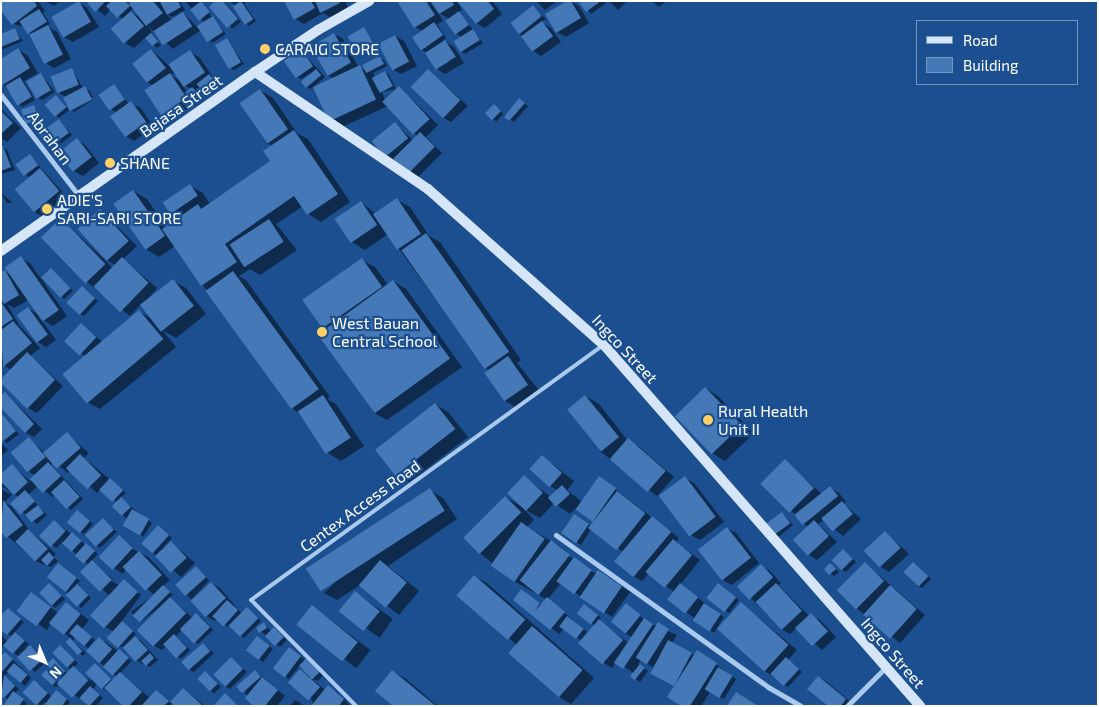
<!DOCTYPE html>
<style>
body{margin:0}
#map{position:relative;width:1099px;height:707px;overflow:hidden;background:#1b4f8f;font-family:"Exo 2",sans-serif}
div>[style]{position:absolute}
.shadow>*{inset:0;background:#0007;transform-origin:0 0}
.building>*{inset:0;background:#4478b7;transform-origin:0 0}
.lane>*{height:4px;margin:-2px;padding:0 2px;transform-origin:2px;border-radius:2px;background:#a9c9ee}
.street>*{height:5px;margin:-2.5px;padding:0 2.5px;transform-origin:2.5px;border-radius:2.5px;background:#a9c9ee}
.secondary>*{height:10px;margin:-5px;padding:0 5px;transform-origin:5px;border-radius:5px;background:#d6e6fa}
.dots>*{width:14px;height:14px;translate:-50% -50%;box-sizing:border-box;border:2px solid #1b4f8f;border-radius:50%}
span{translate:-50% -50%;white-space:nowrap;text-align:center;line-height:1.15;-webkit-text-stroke:4.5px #1b4f8f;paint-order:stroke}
.poi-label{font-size:16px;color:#fff}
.left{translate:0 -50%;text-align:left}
.street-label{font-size:16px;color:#fff}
.frame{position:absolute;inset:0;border:2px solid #fff;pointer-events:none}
.legend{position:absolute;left:916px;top:20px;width:162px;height:65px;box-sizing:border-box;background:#1b4f8f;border:1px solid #7695bc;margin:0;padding:6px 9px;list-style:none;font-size:15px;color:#fff}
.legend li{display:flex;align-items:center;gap:10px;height:25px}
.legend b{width:25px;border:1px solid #7695bc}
.north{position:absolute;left:20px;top:637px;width:50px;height:50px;-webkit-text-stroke:4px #1b4f8f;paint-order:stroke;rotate:135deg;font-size:14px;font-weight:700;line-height:20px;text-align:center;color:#fff}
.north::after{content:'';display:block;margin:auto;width:18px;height:22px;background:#fff;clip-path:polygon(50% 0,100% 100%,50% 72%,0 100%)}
</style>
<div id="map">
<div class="shadow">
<div style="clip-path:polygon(1px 1px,38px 1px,45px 11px,43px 13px,50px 24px,47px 26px,57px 32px,71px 59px,54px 68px,46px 63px,31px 34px,24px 27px,13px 24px)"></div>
<div style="clip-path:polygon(45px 1px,60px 1px,54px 6px)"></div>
<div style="clip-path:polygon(evenodd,87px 1px,126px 1px,130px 5px,135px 1px,180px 1px,185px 10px,172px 17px,167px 14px,172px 21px,183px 13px,198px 28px,205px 23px,185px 1px,199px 1px,226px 34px,212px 43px,201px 30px,173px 49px,147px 25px,152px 32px,150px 34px,161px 45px,157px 48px,146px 37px,134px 48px,125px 43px,123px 19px,111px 9px,105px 16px,87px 1px,134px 8px,141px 18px,130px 12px,134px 8px)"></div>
<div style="clip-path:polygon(217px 1px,224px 1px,241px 22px,232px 29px)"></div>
<div style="clip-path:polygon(230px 1px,247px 1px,244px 4px,256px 21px,249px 26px,245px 23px,236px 6px)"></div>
<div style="clip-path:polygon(285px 1px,345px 1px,348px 8px,330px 17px,323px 13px,304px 24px,295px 19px)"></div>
<div style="clip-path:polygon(399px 1px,457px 1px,462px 10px,459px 12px,483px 43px,465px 54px,461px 51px,455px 41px,462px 37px,456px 34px,449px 19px,438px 12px,443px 21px,437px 24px,446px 38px,443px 41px,454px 47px,464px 63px,445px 74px,437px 69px,428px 53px,422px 50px,422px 31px,415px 27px)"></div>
<div style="clip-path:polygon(459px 1px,492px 1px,502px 14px,485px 28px,476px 23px)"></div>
<div style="clip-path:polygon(536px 1px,557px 1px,545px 10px)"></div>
<div style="clip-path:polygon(570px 1px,579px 6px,589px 23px,566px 37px,557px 32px)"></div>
<div style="clip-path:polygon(580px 1px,604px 1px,606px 3px,591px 14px)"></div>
<div style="clip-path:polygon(609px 1px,627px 1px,618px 10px)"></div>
<div style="clip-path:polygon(652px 1px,666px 1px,659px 7px)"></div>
<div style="clip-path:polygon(78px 2px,87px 8px,99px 27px,73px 42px,64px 37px)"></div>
<div style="clip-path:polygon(533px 6px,546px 19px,541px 22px,551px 28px,561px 42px,541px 56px,533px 51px,519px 33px)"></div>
<div style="clip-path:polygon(364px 28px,378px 49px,363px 57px,359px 55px)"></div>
<div style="clip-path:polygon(15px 29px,23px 41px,1px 50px,1px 35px)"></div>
<div style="clip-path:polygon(334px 34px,343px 39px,359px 68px,367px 71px,380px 57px,384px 60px,387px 66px,373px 73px,375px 77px,385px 72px,389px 75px,396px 89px,382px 92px,385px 100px,399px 87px,438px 125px,426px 137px,442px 153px,417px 178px,386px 157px,395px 124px,414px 141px,418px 137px,388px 106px,342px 127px,329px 120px,334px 79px,327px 75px,311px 47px)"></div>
<div style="clip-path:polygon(395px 36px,404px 41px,417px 66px,401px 74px,392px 69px)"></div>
<div style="clip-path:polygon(227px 40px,244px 64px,234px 70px,230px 68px)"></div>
<div style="clip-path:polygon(18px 50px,27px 55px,38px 73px,24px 81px,35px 100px,22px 107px,3px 84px)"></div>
<div style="clip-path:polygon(evenodd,152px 50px,169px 66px,190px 52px,199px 57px,220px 87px,209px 96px,200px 87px,195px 90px,204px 100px,172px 119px,163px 114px,154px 86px,147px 82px,152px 50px,175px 72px,182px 82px,171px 75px,175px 72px,152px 50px,182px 84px,191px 89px,187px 92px,182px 84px)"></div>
<div style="clip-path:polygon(301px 51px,325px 77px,311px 89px,307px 87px,311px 73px,301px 79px,297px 77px)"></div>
<div style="clip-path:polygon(72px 70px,83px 88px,89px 90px,93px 97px,71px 110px,66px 97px,59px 93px)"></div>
<div style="clip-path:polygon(429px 71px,468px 106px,451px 122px,442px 117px)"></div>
<div style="clip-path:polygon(41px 74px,55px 92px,42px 100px,38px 98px)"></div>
<div style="clip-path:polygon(114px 86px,129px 104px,140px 107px,154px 127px,134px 141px,126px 136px,117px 113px,111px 109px)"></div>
<div style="clip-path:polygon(260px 90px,273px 98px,297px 133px,308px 139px,350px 202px,321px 222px,308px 214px,303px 206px,276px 224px,297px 250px,260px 275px,250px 269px,239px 276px,246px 280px,330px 397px,327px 399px,336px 404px,364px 446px,341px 461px,328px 453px,302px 415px,291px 408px,175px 246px,159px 257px,146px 249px,115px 204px,133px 191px,147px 199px,166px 227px,180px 218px,172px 214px,190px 186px,203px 193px,210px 204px,272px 161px,273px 146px,267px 143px)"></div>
<div style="clip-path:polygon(56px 97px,69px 110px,59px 118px,46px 105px)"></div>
<div style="clip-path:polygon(94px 99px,74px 112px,72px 110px)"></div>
<div style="clip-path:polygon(523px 102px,528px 106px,514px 122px,506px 116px)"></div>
<div style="left:494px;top:105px;width:13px;height:11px;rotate:42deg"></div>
<div style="clip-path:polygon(34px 107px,43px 121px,31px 125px,27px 123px)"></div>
<div style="clip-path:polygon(1px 109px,21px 128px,7px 142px,1px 138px)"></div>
<div style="clip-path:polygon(59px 120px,72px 135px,54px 149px,50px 147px)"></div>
<div style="clip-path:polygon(77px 140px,85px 145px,99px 163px,83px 176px,74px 171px,60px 153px)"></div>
<div style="clip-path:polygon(3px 147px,7px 150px,15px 170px,1px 174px)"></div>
<div style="clip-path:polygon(30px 156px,67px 197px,42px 216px,33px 211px,30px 178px,18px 166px)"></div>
<div style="clip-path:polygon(1px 193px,5px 196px,13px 203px,7px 203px)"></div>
<div style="clip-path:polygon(397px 200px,410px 207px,429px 236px,440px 242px,521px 360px,517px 363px,541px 393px,519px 409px,505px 401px,489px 372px,388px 234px,365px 250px,352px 242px,361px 202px,376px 214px)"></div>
<div style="clip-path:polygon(evenodd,100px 210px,137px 246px,123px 259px,157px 288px,145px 303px,173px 281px,186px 288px,206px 314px,176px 338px,162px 330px,176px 347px,100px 409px,87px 402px,85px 356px,66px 341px,81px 324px,103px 342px,140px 312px,154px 320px,141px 304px,130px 316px,87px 282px,61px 219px,103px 258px,100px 210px,104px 258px,115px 265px,112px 268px,104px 258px)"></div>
<div style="clip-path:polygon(21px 258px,30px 263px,41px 279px,51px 269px,73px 291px,64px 299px,42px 280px,67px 316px,53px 326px,40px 318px,56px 340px,46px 347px,38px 342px,28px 308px,41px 316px,26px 295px,27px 301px,14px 308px,7px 304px,19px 325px,40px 348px,30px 356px,63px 386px,37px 413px,28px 408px,11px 370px,1px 363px,1px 273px,5px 271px,13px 276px)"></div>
<div style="clip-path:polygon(362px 260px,375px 267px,388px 285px,393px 281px,406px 289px,462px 367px,387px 420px,374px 413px,323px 327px)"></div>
<div style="clip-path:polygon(86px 290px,98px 301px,84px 316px,80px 314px)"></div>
<div style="clip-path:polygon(705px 388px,718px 396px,754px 433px,725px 461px,712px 453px)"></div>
<div style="clip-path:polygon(5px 393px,42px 429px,34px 437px,25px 432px)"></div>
<div style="clip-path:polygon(585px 396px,599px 404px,628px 441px,637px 445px,674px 477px,657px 496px,600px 451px)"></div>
<div style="clip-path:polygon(435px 404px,448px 412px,468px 437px,409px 482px,396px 474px)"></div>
<div style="clip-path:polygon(3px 416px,19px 434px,7px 443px,1px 438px)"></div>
<div style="clip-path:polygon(67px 434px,89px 453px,84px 458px,126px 493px,120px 498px,152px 523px,143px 537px,123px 515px,118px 503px,101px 489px,97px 493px,71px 470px,68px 473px,54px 462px,51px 465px,83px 499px,71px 510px,55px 495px,53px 497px,38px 486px,28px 495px,47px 515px,37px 524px,12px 503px,19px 497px,1px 486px,1px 476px,12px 466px,30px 481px,36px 476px,29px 472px,29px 439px,46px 454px)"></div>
<div style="clip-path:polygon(1px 443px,8px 450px,1px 456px)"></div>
<div style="clip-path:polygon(542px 456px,574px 481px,567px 490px,582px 502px,599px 477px,679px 538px,676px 542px,700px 560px,680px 585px,724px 617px,714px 633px,669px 599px,674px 592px,649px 573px,642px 581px,633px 576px,623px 552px,591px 529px,581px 545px,563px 534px,574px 516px,592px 527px,596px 522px,576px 508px,570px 514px,554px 503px,540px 518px,524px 509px,534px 520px,527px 527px,560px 546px,567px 552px,564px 553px,596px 574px,607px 576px,630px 592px,612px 617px,561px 583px,548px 599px,587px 632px,581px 640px,564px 628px,559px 634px,534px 615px,525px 593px,541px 605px,546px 599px,514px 581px,480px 553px,505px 497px,521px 506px,524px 477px,551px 497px,558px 491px,550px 486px)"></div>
<div style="clip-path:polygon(785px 461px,822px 494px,830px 488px,839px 493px,846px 502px,844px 504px,861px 519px,843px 536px,824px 520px,818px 524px,837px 542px,817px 560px,809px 555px,808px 527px,763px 484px)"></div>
<div style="clip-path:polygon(685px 478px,694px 483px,724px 522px,700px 540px,691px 535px,661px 496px)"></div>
<div style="clip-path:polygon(1px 489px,12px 495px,4px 502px,12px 507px,30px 531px,56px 554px,53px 557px,58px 561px,51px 567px,35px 561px,1px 530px)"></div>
<div style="clip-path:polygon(430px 490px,443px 498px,457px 519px,388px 566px,419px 591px,399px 615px,360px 585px,337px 600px,324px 593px)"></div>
<div style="clip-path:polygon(782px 513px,793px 525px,778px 537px,774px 534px)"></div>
<div style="clip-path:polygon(81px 514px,93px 524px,84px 534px,80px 532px)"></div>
<div style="clip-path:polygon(103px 520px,117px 532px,100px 548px,86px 535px)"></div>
<div style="clip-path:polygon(58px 524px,98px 554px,91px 561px,114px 580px,106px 578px,120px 586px,124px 580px,141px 595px,121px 622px,136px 634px,130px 641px,140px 640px,158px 660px,150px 667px,137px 661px,124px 647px,118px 647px,114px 632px,104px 626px,110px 596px,82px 572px,89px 565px,62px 542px,56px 548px,41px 536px)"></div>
<div style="clip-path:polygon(727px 528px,736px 533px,759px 563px,732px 585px,723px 580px)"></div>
<div style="clip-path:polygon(162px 529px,172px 538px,162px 548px,171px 542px,195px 563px,181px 577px,152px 552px)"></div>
<div style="clip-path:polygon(885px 532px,909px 554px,889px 572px,881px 567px)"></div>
<div style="clip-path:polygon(119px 537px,133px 547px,127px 546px,148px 557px,170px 580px,163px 586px,173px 595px,169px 598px,193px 618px,197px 615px,201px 617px,213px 630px,198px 644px,182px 630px,176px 636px,190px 650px,181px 659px,166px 646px,162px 650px,153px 645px,163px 604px,141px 622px,131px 612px,154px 595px,126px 569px,123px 574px,114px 568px)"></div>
<div style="clip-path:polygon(843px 550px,856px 562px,846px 572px,842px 570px)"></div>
<div style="clip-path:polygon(865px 563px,925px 615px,900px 643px,856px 608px)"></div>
<div style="clip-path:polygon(913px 563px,931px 579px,922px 588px,918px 586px)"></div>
<div style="clip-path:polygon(62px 566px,80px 581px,76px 585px,91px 598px,81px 608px,66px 591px)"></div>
<div style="clip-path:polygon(761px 566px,770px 571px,781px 583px,778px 585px,809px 616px,820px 620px,836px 637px,822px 650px,797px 628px,790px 634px,781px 629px,751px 598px)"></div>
<div style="clip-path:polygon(834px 567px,839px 572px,834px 576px,825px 569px)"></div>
<div style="left:196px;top:568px;width:18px;height:26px;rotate:43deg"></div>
<div style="clip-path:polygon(474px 576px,488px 584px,594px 678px,571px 704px,558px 696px,510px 653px,517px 645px,457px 595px)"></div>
<div style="clip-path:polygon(211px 583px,220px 588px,242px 614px,248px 609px,261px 621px,244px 638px,229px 625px,228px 627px,217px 619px,215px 621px,206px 616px)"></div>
<div style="clip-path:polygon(49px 584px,65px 599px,55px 608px,52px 605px)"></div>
<div style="clip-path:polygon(722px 587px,739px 600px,729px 613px,725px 611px)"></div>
<div style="left:356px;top:593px;width:45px;height:23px;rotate:35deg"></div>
<div style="clip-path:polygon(40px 599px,58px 613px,67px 603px,89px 620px,82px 629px,95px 640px,88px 648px,75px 637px,72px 641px,86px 653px,83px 656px,67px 642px,72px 639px,51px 623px,47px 630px,19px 611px)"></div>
<div style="clip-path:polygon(741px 603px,797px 650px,788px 660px,802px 672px,788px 687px,765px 671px,718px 628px)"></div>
<div style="clip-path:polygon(626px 604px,647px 622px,677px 635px,672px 643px,695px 656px,706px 657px,736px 679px,724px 699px,710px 692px,701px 706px,684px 706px,675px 687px,651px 673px,654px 668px,641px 660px,638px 664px,648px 671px,640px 682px,632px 676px,634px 673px,617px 662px,612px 668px,604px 663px,588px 608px,601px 618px,599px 621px,629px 643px,633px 638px,625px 633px)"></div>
<div style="left:312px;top:606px;width:73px;height:23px;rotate:37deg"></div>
<div style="clip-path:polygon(12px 612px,24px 622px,14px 633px,29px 644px,24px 649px,30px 647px,34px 649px,46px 662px,35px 672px,5px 644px,1px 648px,1px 635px,8px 642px,12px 636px,8px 634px)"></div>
<div style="clip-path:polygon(264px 624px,271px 631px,278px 631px,287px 640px,280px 647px,276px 644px,257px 628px)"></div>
<div style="clip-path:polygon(261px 640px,273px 649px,263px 662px,247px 650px)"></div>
<div style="clip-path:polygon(104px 641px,132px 661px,120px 673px,150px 698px,156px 691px,171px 703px,183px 689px,205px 706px,176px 706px,173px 703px,170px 706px,125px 706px,97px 684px,93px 689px,103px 698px,96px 706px,90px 706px,59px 684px,56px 687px,52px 684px,42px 675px,46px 671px,60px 683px,63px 679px,48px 664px,57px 662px,68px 674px,72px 670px,67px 667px,60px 646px,78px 663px,73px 668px,91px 681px,95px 664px,113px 681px,117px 677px,88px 652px)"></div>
<div style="clip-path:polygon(203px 645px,214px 653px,194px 672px,190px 670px)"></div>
<div style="clip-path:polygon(293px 650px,304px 659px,302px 666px,307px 660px,324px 674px,318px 681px,312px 679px,325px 690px,328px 687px,337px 692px,351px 706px,314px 706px,300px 671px,312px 677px,300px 665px,289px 679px,286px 677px)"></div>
<div style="clip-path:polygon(9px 656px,31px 678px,25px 686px,8px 672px,4px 677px,19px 689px,14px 694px,27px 703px,25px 706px,4px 706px,9px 700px,1px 694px,1px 658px)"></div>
<div style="clip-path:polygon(231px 658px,247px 672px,230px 689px,226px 687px)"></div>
<div style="clip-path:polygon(255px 671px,285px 696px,277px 706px,255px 706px,245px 693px)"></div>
<div style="clip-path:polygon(205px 672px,221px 687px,214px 693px,210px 691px)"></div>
<div style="clip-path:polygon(393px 672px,406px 679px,438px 706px,395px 706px)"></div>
<div style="clip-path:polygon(819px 677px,827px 682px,854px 705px,829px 706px)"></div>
<div style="clip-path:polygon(39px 684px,52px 697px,61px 694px,70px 702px,67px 706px,50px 706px,45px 702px,40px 706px,38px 704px)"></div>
<div style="clip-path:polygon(295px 700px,299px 702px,303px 706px,290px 706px)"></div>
</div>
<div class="building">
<div style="clip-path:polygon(1px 1px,34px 1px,37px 6px,12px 25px,1px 11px)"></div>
<div style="left:79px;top:1px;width:24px;height:32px;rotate:60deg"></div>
<div style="clip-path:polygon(86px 1px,106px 1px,95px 12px)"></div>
<div style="clip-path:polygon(111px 1px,125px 1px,130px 6px,117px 18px,106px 6px)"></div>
<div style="clip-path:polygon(133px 1px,153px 1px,163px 13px,146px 26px,129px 4px)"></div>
<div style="clip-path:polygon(178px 1px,181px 7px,167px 15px,160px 2px)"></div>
<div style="left:201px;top:1px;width:14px;height:14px;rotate:51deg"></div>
<div style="clip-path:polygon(215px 1px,223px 1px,238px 19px,227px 28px,209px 7px)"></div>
<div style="left:241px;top:1px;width:22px;height:10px;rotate:56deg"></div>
<div style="clip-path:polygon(284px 1px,311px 1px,315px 8px,294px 20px)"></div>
<div style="clip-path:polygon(315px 1px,340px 1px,340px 3px,320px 13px)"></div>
<div style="clip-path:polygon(397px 1px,426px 1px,435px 15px,414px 28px)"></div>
<div style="clip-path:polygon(430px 1px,452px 1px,454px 5px,439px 14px)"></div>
<div style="clip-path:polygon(457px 1px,488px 1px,494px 9px,476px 24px)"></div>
<div style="clip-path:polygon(567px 1px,571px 1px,581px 18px,556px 33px,545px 14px)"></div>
<div style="clip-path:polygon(578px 1px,601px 1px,586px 12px)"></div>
<div style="left:533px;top:5px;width:14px;height:29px;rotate:51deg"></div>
<div style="left:39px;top:9px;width:15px;height:23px;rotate:58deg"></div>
<div style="left:131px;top:11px;width:20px;height:27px;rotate:49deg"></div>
<div style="left:459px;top:11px;width:17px;height:17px;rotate:54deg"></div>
<div style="left:183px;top:12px;width:17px;height:35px;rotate:57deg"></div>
<div style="left:213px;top:16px;width:19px;height:19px;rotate:58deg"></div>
<div style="left:542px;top:21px;width:19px;height:26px;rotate:54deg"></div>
<div style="left:434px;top:22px;width:16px;height:27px;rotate:55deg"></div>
<div style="left:48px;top:25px;width:33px;height:21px;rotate:63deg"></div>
<div style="left:364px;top:27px;width:22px;height:19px;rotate:60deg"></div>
<div style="clip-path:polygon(15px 28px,20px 39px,1px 47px,1px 34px)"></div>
<div style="left:473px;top:29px;width:13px;height:23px;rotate:58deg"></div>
<div style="clip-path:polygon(151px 33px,158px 42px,152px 46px,145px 38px)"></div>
<div style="left:334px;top:33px;width:34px;height:27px;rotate:60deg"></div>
<div style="left:395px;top:35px;width:30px;height:19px;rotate:62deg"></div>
<div style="left:227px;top:38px;width:28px;height:14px;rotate:60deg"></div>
<div style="left:445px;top:40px;width:20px;height:24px;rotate:57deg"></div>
<div style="clip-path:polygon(18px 48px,30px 68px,1px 86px,1px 59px)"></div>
<div style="left:151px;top:49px;width:24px;height:24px;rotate:52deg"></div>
<div style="left:301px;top:49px;width:21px;height:21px;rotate:55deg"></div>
<div style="left:190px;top:50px;width:27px;height:26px;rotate:56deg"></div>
<div style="left:380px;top:56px;width:9px;height:20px;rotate:63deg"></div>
<div style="left:360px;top:65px;width:38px;height:52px;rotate:65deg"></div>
<div style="left:72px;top:68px;width:18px;height:23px;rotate:68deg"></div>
<div style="left:316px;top:69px;width:8px;height:20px;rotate:50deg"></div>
<div style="left:428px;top:69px;width:45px;height:25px;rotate:44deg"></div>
<div style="left:385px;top:71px;width:17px;height:15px;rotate:62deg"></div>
<div style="left:41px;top:73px;width:20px;height:17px;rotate:60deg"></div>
<div style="left:170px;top:73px;width:30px;height:31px;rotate:56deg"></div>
<div style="left:209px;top:74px;width:13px;height:16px;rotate:51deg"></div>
<div style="left:20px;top:77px;width:23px;height:17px;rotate:59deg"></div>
<div style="left:114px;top:84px;width:19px;height:19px;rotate:55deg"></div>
<div style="left:85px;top:86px;width:15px;height:25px;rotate:62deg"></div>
<div style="left:399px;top:86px;width:45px;height:23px;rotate:47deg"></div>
<div style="left:192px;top:87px;width:13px;height:9px;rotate:51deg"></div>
<div style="left:260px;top:89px;width:49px;height:25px;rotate:55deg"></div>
<div style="left:56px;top:95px;width:16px;height:15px;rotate:50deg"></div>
<div style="clip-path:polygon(519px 98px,525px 103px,509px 121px,504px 117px)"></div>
<div style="left:131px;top:101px;width:26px;height:26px;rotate:54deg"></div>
<div style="left:494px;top:104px;width:10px;height:13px;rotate:45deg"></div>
<div style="left:34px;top:105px;width:15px;height:14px;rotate:70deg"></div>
<div style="clip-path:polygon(1px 111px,13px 123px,1px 134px)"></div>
<div style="left:59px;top:119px;width:17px;height:25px;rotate:54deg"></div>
<div style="left:395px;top:122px;width:21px;height:30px;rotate:51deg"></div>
<div style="clip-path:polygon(294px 130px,338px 194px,307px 215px,294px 196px,225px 244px,237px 262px,201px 286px,162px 229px,198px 204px,201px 209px,270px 161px,263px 151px)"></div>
<div style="left:420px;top:132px;width:21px;height:38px;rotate:45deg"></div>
<div style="left:77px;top:138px;width:24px;height:24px;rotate:52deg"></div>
<div style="clip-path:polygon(3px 146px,11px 167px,1px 171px,1px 147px)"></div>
<div style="left:30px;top:154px;width:14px;height:18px;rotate:54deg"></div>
<div style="left:40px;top:168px;width:30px;height:33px;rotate:50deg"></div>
<div style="left:190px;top:184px;width:14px;height:33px;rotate:56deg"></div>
<div style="left:133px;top:190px;width:56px;height:24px;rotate:55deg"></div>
<div style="left:397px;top:198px;width:43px;height:29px;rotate:56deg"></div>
<div style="left:361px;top:201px;width:29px;height:32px;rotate:56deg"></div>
<div style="left:100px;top:209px;width:43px;height:30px;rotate:48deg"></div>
<div style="left:61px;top:218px;width:64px;height:28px;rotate:46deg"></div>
<div style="left:269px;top:219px;width:27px;height:47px;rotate:57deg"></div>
<div style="left:426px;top:233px;width:145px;height:30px;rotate:55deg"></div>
<div style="left:21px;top:256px;width:66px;height:20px;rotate:55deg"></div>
<div style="left:122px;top:257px;width:37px;height:41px;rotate:44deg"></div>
<div style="left:362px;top:258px;width:35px;height:73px;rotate:55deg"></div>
<div style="left:51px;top:268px;width:28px;height:14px;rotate:46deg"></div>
<div style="clip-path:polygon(5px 270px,19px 295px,4px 304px,1px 299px,1px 272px)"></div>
<div style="left:233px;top:271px;width:146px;height:34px;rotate:54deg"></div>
<div style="left:173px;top:279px;width:34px;height:42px;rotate:52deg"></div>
<div style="left:393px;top:280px;width:97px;height:93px;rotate:54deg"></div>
<div style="left:82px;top:286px;width:18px;height:23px;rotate:43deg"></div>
<div style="clip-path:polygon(1px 302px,13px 319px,1px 327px)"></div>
<div style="left:28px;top:307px;width:34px;height:14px;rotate:54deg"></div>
<div style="left:139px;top:310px;width:38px;height:100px;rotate:50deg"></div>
<div style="clip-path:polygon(13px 321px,32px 343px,3px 367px,1px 330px)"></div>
<div style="left:81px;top:323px;width:21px;height:25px;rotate:43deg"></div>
<div style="clip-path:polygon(27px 352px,55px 380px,27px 409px,1px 383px,1px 379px)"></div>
<div style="left:508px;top:356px;width:35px;height:29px;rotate:55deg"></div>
<div style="left:705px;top:387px;width:53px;height:42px;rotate:46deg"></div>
<div style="clip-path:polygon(5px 392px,34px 424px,25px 433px,1px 408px,1px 395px)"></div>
<div style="left:323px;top:395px;width:51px;height:30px;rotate:57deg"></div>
<div style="left:585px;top:395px;width:54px;height:23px;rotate:51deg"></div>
<div style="left:435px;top:403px;width:33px;height:76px;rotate:52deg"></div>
<div style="clip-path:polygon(3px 415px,16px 431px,2px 442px,1px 416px)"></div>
<div style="left:67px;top:432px;width:21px;height:32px;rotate:49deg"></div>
<div style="left:29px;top:437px;width:26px;height:24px;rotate:50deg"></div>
<div style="left:628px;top:438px;width:50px;height:28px;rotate:41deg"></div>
<div style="left:80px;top:454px;width:30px;height:20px;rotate:45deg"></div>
<div style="left:542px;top:455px;width:27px;height:19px;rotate:42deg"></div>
<div style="left:785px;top:459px;width:41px;height:35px;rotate:45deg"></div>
<div style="left:48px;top:462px;width:19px;height:25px;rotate:47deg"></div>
<div style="clip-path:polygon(12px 464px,28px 482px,14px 495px,1px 482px,1px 474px)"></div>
<div style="left:524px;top:475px;width:26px;height:25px;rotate:43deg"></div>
<div style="left:599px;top:476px;width:21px;height:41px;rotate:35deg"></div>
<div style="left:685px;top:476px;width:51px;height:33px;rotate:53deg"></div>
<div style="left:110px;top:478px;width:18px;height:16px;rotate:43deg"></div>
<div style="left:64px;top:480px;width:23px;height:18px;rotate:47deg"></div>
<div style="left:562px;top:485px;width:12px;height:19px;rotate:48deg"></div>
<div style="left:830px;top:486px;width:13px;height:46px;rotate:51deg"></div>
<div style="left:430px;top:488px;width:27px;height:148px;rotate:57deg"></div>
<div style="left:25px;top:490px;width:15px;height:20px;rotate:48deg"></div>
<div style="left:617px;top:491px;width:36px;height:47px;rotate:38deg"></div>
<div style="left:505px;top:496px;width:23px;height:59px;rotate:45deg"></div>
<div style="left:121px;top:497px;width:14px;height:13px;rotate:45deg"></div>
<div style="clip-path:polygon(3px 500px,23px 525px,6px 538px,1px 532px)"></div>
<div style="left:842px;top:501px;width:17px;height:27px;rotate:50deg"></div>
<div style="left:38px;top:505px;width:10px;height:16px;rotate:53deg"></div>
<div style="left:132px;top:509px;width:20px;height:19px;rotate:30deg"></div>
<div style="left:77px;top:510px;width:17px;height:16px;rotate:40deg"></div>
<div style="left:782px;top:512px;width:14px;height:21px;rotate:54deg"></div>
<div style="left:574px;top:514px;width:18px;height:23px;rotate:34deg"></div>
<div style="left:652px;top:516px;width:25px;height:59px;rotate:40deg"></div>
<div style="left:103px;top:518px;width:16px;height:25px;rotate:47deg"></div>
<div style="left:54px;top:520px;width:16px;height:22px;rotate:43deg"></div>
<div style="left:814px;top:520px;width:22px;height:29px;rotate:47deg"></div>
<div style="left:521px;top:522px;width:29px;height:53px;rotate:35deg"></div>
<div style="left:158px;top:525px;width:15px;height:25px;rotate:42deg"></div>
<div style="left:727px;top:527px;width:39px;height:37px;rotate:52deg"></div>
<div style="left:28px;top:529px;width:28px;height:18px;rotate:45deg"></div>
<div style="left:885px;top:531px;width:23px;height:29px;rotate:47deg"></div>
<div style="left:72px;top:532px;width:13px;height:15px;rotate:42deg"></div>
<div style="left:119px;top:535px;width:19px;height:30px;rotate:43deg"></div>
<div style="left:673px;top:539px;width:25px;height:43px;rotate:40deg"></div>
<div style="left:551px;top:540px;width:24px;height:51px;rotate:38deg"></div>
<div style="left:171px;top:541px;width:23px;height:22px;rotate:47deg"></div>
<div style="left:86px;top:543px;width:12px;height:17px;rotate:42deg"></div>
<div style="left:843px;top:549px;width:14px;height:16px;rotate:45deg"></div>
<div style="left:139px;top:551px;width:33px;height:23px;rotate:46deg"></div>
<div style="clip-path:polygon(49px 552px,54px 558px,47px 566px,41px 560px)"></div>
<div style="left:574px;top:557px;width:22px;height:30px;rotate:36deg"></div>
<div style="left:92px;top:560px;width:28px;height:17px;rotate:45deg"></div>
<div style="left:380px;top:560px;width:35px;height:33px;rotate:40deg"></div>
<div style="left:865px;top:562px;width:27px;height:40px;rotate:45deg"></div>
<div style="left:913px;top:562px;width:21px;height:14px;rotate:43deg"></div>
<div style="left:58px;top:563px;width:24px;height:18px;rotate:38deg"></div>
<div style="clip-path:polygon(830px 563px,836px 569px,829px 575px,824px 569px)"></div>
<div style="left:761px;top:564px;width:18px;height:33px;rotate:47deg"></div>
<div style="left:196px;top:566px;width:15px;height:28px;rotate:48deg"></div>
<div style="left:598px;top:570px;width:29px;height:33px;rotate:34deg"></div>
<div style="left:474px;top:575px;width:68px;height:27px;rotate:41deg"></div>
<div style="left:124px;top:579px;width:19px;height:50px;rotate:43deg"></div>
<div style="left:211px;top:582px;width:22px;height:28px;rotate:47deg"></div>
<div style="left:49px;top:583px;width:18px;height:14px;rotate:45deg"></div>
<div style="left:680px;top:583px;width:23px;height:21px;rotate:38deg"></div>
<div style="left:718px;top:583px;width:23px;height:19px;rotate:38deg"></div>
<div style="left:776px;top:583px;width:38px;height:28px;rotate:47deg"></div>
<div style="left:77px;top:584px;width:16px;height:16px;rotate:45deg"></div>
<div style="left:163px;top:585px;width:10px;height:43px;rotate:45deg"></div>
<div style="left:890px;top:585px;width:36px;height:40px;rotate:42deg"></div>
<div style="clip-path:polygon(521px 589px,540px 603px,535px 611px,547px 597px,565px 612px,550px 630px,513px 600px)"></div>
<div style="left:355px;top:591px;width:32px;height:26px;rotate:39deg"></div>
<div style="left:31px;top:592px;width:25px;height:24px;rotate:37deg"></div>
<div style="left:170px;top:597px;width:23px;height:47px;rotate:45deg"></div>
<div style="left:227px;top:600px;width:15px;height:22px;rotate:42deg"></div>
<div style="left:66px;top:602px;width:19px;height:27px;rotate:39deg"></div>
<div style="left:741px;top:602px;width:64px;height:36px;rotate:42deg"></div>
<div style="left:626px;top:603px;width:19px;height:24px;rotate:39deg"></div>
<div style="left:704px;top:603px;width:20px;height:21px;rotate:33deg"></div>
<div style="left:584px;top:604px;width:18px;height:12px;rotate:38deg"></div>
<div style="left:312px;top:605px;width:59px;height:25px;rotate:39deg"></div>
<div style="left:247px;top:607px;width:16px;height:26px;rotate:45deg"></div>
<div style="clip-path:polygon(8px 608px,21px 619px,7px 635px,1px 630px,1px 616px)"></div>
<div style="left:196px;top:613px;width:20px;height:23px;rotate:45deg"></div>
<div style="left:811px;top:613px;width:25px;height:22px;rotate:47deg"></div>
<div style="left:567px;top:616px;width:21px;height:13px;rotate:37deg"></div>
<div style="left:644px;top:618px;width:11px;height:54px;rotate:34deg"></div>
<div style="left:599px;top:619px;width:32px;height:32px;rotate:41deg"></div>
<div style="left:122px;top:621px;width:15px;height:23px;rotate:42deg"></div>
<div style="clip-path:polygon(264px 622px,267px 628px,259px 633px,256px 628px)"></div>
<div style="left:658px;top:622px;width:13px;height:42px;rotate:32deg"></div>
<div style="left:77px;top:624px;width:20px;height:12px;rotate:41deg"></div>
<div style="left:532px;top:626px;width:67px;height:36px;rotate:41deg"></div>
<div style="left:274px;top:627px;width:14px;height:13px;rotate:45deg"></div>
<div style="left:15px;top:632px;width:13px;height:18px;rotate:42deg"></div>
<div style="left:174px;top:634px;width:19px;height:15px;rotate:47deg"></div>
<div style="left:135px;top:636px;width:19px;height:17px;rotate:47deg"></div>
<div style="left:257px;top:636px;width:16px;height:18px;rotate:38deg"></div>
<div style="left:99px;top:637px;width:18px;height:19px;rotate:43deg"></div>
<div style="left:70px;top:638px;width:18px;height:6px;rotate:47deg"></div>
<div style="left:668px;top:640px;width:27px;height:38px;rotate:28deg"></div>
<div style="left:203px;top:643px;width:11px;height:29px;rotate:49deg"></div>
<div style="left:30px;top:645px;width:19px;height:18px;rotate:47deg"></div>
<div style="left:60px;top:645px;width:21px;height:11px;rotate:45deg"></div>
<div style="left:289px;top:647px;width:15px;height:27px;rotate:37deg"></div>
<div style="left:119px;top:649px;width:13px;height:24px;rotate:42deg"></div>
<div style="clip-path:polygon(697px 650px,717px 663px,690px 706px,681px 706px,667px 697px)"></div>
<div style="clip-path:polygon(5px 652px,13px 659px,1px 673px,1px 656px)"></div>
<div style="clip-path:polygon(150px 653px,154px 658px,146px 666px,141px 661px)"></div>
<div style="left:231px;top:657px;width:17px;height:25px;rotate:45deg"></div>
<div style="left:786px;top:657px;width:18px;height:23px;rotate:43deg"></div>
<div style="left:53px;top:658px;width:18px;height:9px;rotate:47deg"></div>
<div style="left:307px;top:658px;width:19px;height:11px;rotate:47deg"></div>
<div style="left:14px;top:663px;width:18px;height:11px;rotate:41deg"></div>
<div style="left:95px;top:663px;width:23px;height:14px;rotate:45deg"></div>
<div style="left:640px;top:664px;width:6px;height:16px;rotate:39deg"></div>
<div style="left:73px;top:666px;width:21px;height:24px;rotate:43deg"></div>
<div style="left:718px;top:667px;width:17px;height:26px;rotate:31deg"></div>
<div style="left:300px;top:669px;width:27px;height:18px;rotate:42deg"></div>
<div style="left:46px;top:670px;width:15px;height:7px;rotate:42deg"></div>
<div style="left:255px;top:670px;width:9px;height:25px;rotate:49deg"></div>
<div style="clip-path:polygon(392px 670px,436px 706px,393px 706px,375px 691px)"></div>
<div style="left:205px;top:671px;width:18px;height:11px;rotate:45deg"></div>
<div style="clip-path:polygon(120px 672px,142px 692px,129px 706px,123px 706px,104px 688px)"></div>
<div style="clip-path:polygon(4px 675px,15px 686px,4px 698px,1px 696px)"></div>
<div style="clip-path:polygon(818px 676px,846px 699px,841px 706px,828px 706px,807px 689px)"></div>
<div style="clip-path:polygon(262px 677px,278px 690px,265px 706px,253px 706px,245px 698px)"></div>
<div style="left:34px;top:680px;width:19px;height:17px;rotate:43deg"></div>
<div style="clip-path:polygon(328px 685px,344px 699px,339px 706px,311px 706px)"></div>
<div style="left:90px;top:686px;width:13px;height:16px;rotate:42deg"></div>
<div style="clip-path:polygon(183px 688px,203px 706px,175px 706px,170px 702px)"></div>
<div style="clip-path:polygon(56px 690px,67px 699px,62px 706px,48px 706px,45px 704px)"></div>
<div style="clip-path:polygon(156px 690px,169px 701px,164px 706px,141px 706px)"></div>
<div style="clip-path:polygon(13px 691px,24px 699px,19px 706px,3px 706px)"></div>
<div style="clip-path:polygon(736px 692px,758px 706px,727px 706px)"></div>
<div style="clip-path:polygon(225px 693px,238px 706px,213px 706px)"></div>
</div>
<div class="lane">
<div style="left:356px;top:706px;width:149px;rotate:-134.7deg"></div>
<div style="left:251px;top:600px;width:433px;rotate:-35.9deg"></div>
</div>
<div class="street">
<div style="left:1px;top:95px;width:128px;rotate:52.3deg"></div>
<div style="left:556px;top:535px;width:261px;rotate:35.6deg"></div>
<div style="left:768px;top:687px;width:38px;rotate:30deg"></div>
<div style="left:847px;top:706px;width:54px;rotate:-45deg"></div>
</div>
<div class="secondary">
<div style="left:255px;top:72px;width:209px;rotate:34.1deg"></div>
<div style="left:428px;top:189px;width:235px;rotate:41.6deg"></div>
<div style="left:604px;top:345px;width:480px;rotate:48.8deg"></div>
<div style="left:1px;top:251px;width:311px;rotate:-35.2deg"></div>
<div style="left:255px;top:72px;width:76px;rotate:-33.7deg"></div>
<div style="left:318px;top:30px;width:59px;rotate:-29.6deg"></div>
</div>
<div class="dots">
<div style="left:265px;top:49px;background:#ffd166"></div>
<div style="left:110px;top:163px;background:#ffd166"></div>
<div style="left:47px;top:209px;background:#ffd166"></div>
<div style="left:322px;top:332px;background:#ffd166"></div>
<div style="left:708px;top:420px;background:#ffd166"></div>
</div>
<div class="poi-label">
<span class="left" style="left:275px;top:49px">CARAIG STORE</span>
<span class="left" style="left:120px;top:163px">SHANE</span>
<span class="left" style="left:57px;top:209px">ADIE'S<br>SARI-SARI STORE</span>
<span class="left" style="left:332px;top:332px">West Bauan<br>Central School</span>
<span class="left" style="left:718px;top:420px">Rural Health<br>Unit II</span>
</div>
<div class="street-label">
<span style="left:181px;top:106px;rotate:-35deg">Bejasa Street</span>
<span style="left:50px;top:138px;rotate:53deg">Abrahan</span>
<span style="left:625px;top:349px;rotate:47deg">Ingco Street</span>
<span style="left:360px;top:506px;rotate:-36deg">Centex Access Road</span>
<span style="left:893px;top:653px;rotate:49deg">Ingco Street</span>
</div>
<div class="frame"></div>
<ul class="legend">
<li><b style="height:6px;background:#d6e6fa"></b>Road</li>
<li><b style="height:14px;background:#4478b7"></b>Building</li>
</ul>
<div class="north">N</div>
</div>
